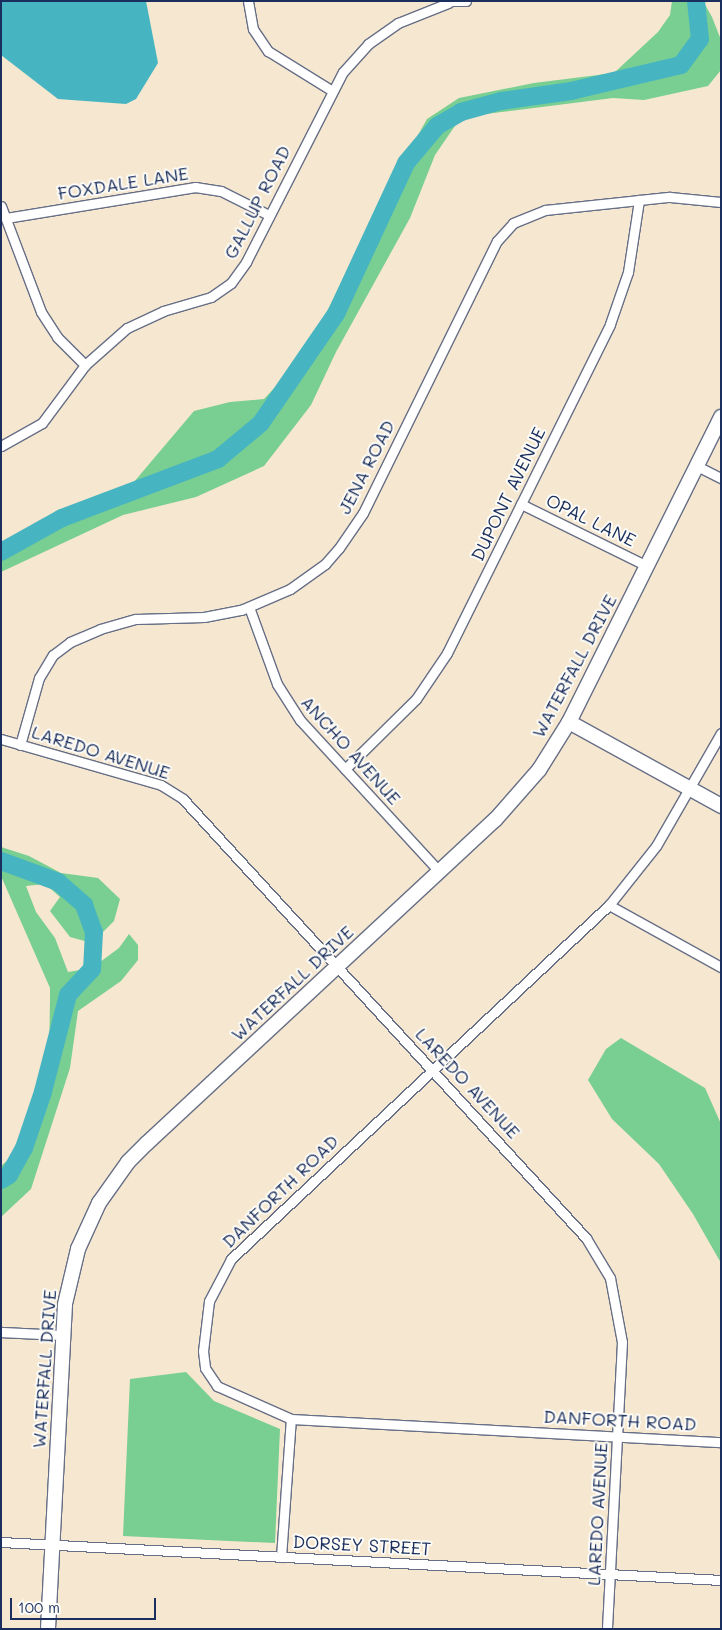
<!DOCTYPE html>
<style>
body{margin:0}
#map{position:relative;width:722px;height:1630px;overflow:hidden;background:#f5e7d0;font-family:Mali,sans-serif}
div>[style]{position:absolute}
.green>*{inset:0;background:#79ce92}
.water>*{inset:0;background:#47b5c1}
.river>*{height:18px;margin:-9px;padding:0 9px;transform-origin:9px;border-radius:9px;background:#47b5c1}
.roads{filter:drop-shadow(1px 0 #676f86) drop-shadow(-1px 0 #676f86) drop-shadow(0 1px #676f86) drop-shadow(0 -1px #676f86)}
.street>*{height:9px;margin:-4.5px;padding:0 4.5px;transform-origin:4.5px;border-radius:4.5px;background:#fff}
.secondary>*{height:14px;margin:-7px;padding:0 7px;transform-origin:7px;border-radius:7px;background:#fff}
span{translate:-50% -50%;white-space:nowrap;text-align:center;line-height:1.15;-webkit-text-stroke:4px #fdfcf7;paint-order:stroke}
.street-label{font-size:18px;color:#1b2f5e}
.frame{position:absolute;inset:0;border:2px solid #1b2f5e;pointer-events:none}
.scale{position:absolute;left:10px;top:1598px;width:146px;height:22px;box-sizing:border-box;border:2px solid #1b2f5e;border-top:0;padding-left:6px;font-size:15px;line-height:18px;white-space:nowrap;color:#1b2f5e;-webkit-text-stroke:4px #fdfcf7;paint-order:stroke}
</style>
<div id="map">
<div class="green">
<div style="clip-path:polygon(672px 1px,703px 1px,712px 17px,721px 40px,721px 70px,708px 86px,644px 100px,613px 98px,461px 117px,435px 155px,410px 218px,336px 352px,311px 405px,264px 466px,196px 497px,123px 515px,1px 572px,1px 553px,128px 489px,194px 411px,230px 402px,264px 399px,306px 354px,388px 188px,427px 119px,459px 98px,534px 83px,614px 73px,658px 32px,670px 15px)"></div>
<div style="clip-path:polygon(1px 847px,29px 856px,61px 873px,98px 878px,120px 899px,114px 921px,92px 943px,70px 937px,50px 911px,60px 897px,45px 884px,26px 886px,36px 912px,55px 938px,68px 972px,92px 968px,119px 948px,129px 934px,138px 945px,138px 960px,121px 981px,78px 1011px,70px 1068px,31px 1189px,1px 1217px,1px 1166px,21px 1149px,49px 1066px,50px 999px,50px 988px,1px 876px)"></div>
<div style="clip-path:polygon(621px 1038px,705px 1088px,721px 1124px,721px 1263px,693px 1214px,659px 1164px,612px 1119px,588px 1080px,606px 1049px)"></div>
<div style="clip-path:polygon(186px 1372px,214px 1401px,280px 1429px,275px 1543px,123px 1536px,130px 1379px)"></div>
</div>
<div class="water">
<div style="clip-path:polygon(1px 1px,146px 1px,158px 63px,136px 99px,126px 104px,58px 99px,1px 55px)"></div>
</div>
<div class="river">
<div style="left:1px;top:552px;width:70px;rotate:-29.1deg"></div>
<div style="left:62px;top:518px;width:167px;rotate:-20.7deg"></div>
<div style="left:218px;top:459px;width:56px;rotate:-39.9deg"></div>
<div style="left:261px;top:423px;width:132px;rotate:-55.5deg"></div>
<div style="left:336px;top:314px;width:166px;rotate:-65.1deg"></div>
<div style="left:406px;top:163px;width:48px;rotate:-50deg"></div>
<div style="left:437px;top:126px;width:28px;rotate:-30deg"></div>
<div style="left:461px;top:112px;width:41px;rotate:-15.4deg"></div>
<div style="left:501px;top:101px;width:71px;rotate:-8.1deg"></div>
<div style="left:571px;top:91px;width:113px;rotate:-13.3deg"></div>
<div style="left:681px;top:65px;width:32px;rotate:-54deg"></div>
<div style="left:700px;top:39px;width:38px;rotate:-96deg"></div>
<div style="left:1px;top:861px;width:61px;rotate:20.2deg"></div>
<div style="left:58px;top:882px;width:35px;rotate:41deg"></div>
<div style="left:84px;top:905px;width:29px;rotate:70deg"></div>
<div style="left:94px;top:932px;width:37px;rotate:93deg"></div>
<div style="left:92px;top:969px;width:35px;rotate:133deg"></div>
<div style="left:68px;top:995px;width:100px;rotate:104.5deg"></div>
<div style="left:43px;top:1092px;width:59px;rotate:108.7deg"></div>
<div style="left:24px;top:1148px;width:31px;rotate:119deg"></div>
<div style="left:9px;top:1175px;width:9px;rotate:148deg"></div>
</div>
<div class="roads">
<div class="street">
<div style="left:248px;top:1px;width:28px;rotate:80deg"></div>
<div style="left:253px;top:29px;width:27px;rotate:56deg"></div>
<div style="left:268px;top:51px;width:74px;rotate:31.8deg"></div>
<div style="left:448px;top:1px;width:18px"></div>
<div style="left:1px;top:206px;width:113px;rotate:69.3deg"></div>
<div style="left:41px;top:312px;width:30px;rotate:57deg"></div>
<div style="left:57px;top:337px;width:40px;rotate:45deg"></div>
<div style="left:6px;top:218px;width:192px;rotate:-9.3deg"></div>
<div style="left:195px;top:187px;width:26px;rotate:9deg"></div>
<div style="left:221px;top:191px;width:54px;rotate:26.6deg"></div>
<div style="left:1px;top:446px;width:47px;rotate:-29.3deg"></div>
<div style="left:42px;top:423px;width:72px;rotate:-53.4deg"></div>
<div style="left:85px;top:365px;width:56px;rotate:-41.4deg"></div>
<div style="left:127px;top:328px;width:40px;rotate:-25deg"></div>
<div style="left:163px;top:311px;width:50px;rotate:-16.3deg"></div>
<div style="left:211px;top:297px;width:24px;rotate:-35deg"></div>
<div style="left:231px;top:283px;width:26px;rotate:-54deg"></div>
<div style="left:246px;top:262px;width:213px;rotate:-63deg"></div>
<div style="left:343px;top:72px;width:38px;rotate:-48deg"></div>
<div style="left:368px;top:44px;width:37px;rotate:-35deg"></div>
<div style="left:398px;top:23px;width:54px;rotate:-21.8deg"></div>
<div style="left:697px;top:466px;width:27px;rotate:27deg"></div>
<div style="left:521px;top:504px;width:140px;rotate:26.2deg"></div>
<div style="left:249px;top:607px;width:82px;rotate:70deg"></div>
<div style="left:277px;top:684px;width:43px;rotate:57.4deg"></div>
<div style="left:300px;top:720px;width:207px;rotate:47.4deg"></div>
<div style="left:721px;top:733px;width:130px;rotate:119.9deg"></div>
<div style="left:656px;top:846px;width:75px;rotate:128.5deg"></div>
<div style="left:609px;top:905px;width:518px;rotate:136.88deg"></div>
<div style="left:231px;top:1259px;width:47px;rotate:117.6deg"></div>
<div style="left:209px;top:1301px;width:50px;rotate:96.8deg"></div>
<div style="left:203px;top:1351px;width:17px;rotate:83deg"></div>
<div style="left:205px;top:1368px;width:22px;rotate:56deg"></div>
<div style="left:217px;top:1386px;width:81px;rotate:24deg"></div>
<div style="left:291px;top:1419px;width:431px;rotate:3.1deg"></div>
<div style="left:1px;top:739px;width:166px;rotate:16deg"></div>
<div style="left:161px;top:785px;width:26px;rotate:32deg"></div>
<div style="left:183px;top:799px;width:596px;rotate:47.45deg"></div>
<div style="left:586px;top:1238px;width:47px;rotate:59deg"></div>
<div style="left:610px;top:1278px;width:65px;rotate:79.4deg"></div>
<div style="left:622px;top:1342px;width:287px;rotate:93deg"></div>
<div style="left:20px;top:745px;width:70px;rotate:-74.2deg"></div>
<div style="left:39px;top:678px;width:27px;rotate:-59deg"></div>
<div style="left:53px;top:655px;width:21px;rotate:-37deg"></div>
<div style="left:70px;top:642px;width:33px;rotate:-23deg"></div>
<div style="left:100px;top:629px;width:37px;rotate:-16deg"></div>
<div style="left:136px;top:619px;width:68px;rotate:-1.7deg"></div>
<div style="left:204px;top:617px;width:38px;rotate:-11deg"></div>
<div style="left:241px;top:610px;width:53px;rotate:-23.2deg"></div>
<div style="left:290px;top:589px;width:43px;rotate:-35.5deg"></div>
<div style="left:325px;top:564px;width:21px;rotate:-49deg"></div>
<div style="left:339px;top:548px;width:42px;rotate:-55.6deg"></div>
<div style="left:363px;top:513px;width:303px;rotate:-63.8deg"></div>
<div style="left:497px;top:241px;width:24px;rotate:-48deg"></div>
<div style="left:513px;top:223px;width:35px;rotate:-22deg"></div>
<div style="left:545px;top:210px;width:95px;rotate:-6.1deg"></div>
<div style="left:639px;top:200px;width:31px;rotate:-6deg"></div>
<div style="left:670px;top:197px;width:51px;rotate:5.6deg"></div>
<div style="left:345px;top:769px;width:100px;rotate:-44.6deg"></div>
<div style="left:416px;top:699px;width:55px;rotate:-56deg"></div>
<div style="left:447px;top:653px;width:367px;rotate:-63.6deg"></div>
<div style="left:610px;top:324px;width:55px;rotate:-70.9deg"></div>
<div style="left:628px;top:272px;width:73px;rotate:-81.3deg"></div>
<div style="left:609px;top:905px;width:128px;rotate:29deg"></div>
<div style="left:1px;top:1332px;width:62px;rotate:2.8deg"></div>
<div style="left:1px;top:1542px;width:721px;rotate:3.02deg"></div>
<div style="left:281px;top:1557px;width:138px;rotate:-85.9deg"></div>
</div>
<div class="secondary">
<div style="left:569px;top:722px;width:174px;rotate:28.9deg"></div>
<div style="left:48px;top:1629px;width:325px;rotate:-87deg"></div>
<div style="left:65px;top:1304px;width:57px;rotate:-76.7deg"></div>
<div style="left:78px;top:1249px;width:51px;rotate:-65.5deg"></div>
<div style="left:99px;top:1203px;width:50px;rotate:-54.7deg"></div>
<div style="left:128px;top:1162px;width:27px;rotate:-45deg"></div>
<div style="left:147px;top:1143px;width:475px;rotate:-42.9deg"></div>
<div style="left:495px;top:820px;width:67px;rotate:-48.7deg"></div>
<div style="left:539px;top:770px;width:57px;rotate:-58deg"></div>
<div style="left:569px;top:722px;width:341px;rotate:-63.5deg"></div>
</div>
</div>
<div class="street-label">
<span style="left:123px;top:183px;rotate:-9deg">FOXDALE LANE</span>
<span style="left:257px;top:202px;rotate:-63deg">GALLUP ROAD</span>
<span style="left:366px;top:467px;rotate:-63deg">JENA ROAD</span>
<span style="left:508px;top:494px;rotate:-64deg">DUPONT AVENUE</span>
<span style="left:591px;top:520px;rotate:26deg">OPAL LANE</span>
<span style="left:574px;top:666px;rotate:-62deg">WATERFALL DRIVE</span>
<span style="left:351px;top:750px;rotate:48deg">ANCHO AVENUE</span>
<span style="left:101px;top:752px;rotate:17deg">LAREDO AVENUE</span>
<span style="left:292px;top:983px;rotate:-43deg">WATERFALL DRIVE</span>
<span style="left:468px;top:1083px;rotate:47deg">LAREDO AVENUE</span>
<span style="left:280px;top:1191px;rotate:-44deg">DANFORTH ROAD</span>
<span style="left:44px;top:1369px;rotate:-86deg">WATERFALL DRIVE</span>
<span style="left:620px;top:1420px;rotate:3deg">DANFORTH ROAD</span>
<span style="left:597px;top:1514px;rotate:-87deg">LAREDO AVENUE</span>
<span style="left:362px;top:1545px;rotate:3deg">DORSEY STREET</span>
</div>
<div class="frame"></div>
<div class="scale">100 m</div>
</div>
